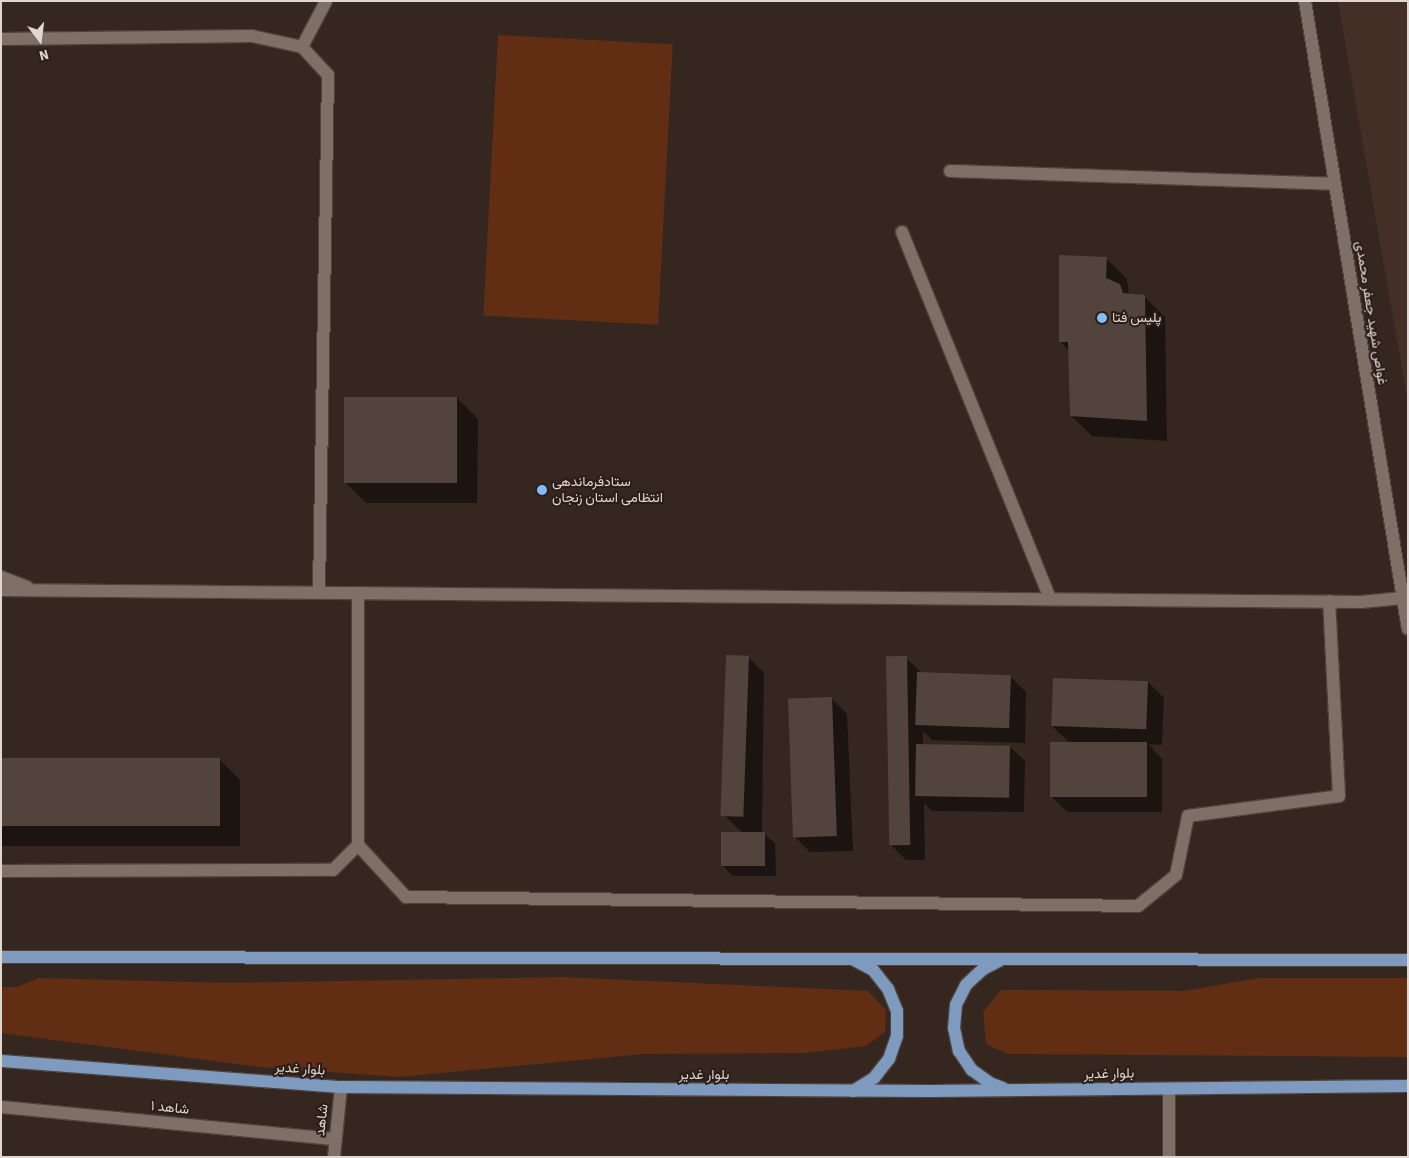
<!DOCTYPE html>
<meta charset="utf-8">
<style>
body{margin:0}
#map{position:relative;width:1409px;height:1158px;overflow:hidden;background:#352720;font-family:"Source Sans 3",Vazirmatn,sans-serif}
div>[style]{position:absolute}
.built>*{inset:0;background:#432f26}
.green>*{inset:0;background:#612e13;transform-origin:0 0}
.shadow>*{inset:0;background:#0007}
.building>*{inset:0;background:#52433c;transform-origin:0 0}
.roads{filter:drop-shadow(1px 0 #4f433d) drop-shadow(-1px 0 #4f433d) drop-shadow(0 1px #4f433d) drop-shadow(0 -1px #4f433d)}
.minor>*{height:12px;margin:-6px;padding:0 6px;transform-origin:6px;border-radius:6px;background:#7f6f67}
.major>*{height:12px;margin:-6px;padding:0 6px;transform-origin:6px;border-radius:6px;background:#7e9bbf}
.dots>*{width:14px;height:14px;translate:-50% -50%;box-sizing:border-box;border:2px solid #2b1d17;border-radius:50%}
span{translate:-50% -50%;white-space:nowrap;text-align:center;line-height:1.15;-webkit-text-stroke:4px #2b1d17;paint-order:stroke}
.street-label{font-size:14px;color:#dfd6d1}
.poi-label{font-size:14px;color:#dfd6d1}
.left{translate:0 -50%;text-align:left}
.frame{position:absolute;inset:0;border:2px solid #dfd6d1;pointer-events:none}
.north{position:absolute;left:15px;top:15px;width:50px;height:50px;-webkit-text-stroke:4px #2b1d17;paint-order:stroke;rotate:165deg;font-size:14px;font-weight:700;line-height:20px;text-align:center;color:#dfd6d1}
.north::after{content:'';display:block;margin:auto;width:18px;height:22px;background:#dfd6d1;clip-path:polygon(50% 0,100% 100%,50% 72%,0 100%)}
</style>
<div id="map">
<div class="built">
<div style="clip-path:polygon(1338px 1px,1408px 1px,1408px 404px)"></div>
</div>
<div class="green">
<div style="left:498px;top:35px;width:175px;height:281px;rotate:3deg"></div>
<div style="clip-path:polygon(564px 977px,868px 991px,886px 1010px,885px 1032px,866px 1046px,806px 1053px,644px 1054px,399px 1077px,260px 1067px,1px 1033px,1px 987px,17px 987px,39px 978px,229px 983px)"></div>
<div style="clip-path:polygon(1259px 978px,1408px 978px,1408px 1057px,1008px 1054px,986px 1044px,983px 1012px,1001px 990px,1184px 991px)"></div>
</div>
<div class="shadow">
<div style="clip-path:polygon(1106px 258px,1127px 279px,1129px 294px,1144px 296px,1165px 317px,1167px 441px,1092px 436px,1071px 416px,1069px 351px,1060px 341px)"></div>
<div style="clip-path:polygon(457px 398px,478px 419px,477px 503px,366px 503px,345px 482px)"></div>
<div style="clip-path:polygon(748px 657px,764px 673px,762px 833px,775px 843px,776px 876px,733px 876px,723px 866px,743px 833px,725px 816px)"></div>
<div style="clip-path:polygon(906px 658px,922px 673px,1010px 676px,1026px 692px,1025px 743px,932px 740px,923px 731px,923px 745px,1009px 746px,1025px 761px,1024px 812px,932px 811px,924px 803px,925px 860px,906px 860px,890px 844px)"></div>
<div style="clip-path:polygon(1148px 682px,1164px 698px,1162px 745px,1148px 744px,1162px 759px,1162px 812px,1067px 812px,1051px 796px,1070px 743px,1052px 726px)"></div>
<div style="clip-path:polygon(831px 698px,847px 714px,853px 851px,810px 852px,795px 837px)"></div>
<div style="clip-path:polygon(1px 759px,219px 759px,240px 780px,240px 846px,1px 846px)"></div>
</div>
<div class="building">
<div style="clip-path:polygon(1059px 255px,1107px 257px,1106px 278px,1120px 284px,1123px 293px,1145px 295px,1147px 421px,1070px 416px,1068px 342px,1059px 342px)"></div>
<div style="left:344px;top:397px;width:113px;height:86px"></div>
<div style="left:726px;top:655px;width:23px;height:161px;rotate:2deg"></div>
<div style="left:907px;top:656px;width:189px;height:21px;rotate:89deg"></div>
<div style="left:917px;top:672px;width:94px;height:53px;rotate:2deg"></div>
<div style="left:1053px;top:678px;width:95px;height:48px;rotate:2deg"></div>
<div style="left:832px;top:697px;width:139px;height:44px;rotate:88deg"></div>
<div style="left:1050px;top:742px;width:97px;height:55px"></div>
<div style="left:916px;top:744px;width:94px;height:52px;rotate:1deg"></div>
<div style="left:1px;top:758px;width:219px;height:68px"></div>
<div style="left:721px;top:832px;width:44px;height:34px"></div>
</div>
<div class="roads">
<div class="minor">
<div style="left:1305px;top:1px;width:636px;rotate:80.69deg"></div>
<div style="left:1px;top:39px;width:251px;rotate:-0.7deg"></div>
<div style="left:252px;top:36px;width:51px;rotate:12.4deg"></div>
<div style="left:302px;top:47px;width:38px;rotate:47deg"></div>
<div style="left:328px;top:75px;width:518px;rotate:91deg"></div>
<div style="left:302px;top:47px;width:52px;rotate:-62.4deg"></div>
<div style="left:950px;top:171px;width:385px;rotate:1.9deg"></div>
<div style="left:902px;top:232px;width:396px;rotate:68deg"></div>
<div style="left:1px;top:577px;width:28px;rotate:21deg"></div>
<div style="left:1px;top:590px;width:1360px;rotate:0.51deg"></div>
<div style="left:1361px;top:602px;width:42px;rotate:-5.4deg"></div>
<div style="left:358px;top:845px;width:71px;rotate:47.3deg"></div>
<div style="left:406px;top:897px;width:732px;rotate:0.7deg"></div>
<div style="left:1138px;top:906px;width:49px;rotate:-39.2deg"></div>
<div style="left:1176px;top:875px;width:60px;rotate:-78.5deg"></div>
<div style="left:1188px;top:816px;width:152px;rotate:-7.5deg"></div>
<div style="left:1339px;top:796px;width:195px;rotate:-92.9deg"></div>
<div style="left:1px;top:871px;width:332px;rotate:-0.2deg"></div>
<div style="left:333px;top:870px;width:35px;rotate:-45deg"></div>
<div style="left:358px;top:845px;width:252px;rotate:-90deg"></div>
<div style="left:1px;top:1107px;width:336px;rotate:5.5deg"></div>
<div style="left:334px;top:1157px;width:70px;rotate:-84.3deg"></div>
<div style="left:1169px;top:1157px;width:68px;rotate:-90deg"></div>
</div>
<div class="major">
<div style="left:1px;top:957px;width:1407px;rotate:0.12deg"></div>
<div style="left:999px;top:961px;width:18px;rotate:153deg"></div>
<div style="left:983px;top:969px;width:23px;rotate:137deg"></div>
<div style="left:966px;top:985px;width:22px;rotate:117deg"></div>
<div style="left:956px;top:1005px;width:23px;rotate:95deg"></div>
<div style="left:954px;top:1028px;width:24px;rotate:78deg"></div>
<div style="left:959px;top:1051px;width:23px;rotate:56deg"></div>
<div style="left:972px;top:1070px;width:22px;rotate:36deg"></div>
<div style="left:990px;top:1083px;width:14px;rotate:21deg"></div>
<div style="left:1px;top:1061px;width:341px;rotate:4.4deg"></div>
<div style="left:341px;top:1087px;width:590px;rotate:0.39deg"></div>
<div style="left:931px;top:1091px;width:477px;rotate:-0.6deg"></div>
<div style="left:853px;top:1091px;width:25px;rotate:-32deg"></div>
<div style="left:874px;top:1078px;width:24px;rotate:-52deg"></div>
<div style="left:889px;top:1059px;width:24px;rotate:-71deg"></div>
<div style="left:897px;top:1036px;width:25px;rotate:-90deg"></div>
<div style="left:897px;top:1011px;width:24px;rotate:-112deg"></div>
<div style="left:888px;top:989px;width:24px;rotate:-128deg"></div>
<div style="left:873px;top:970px;width:21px;rotate:-152deg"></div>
</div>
</div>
<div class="dots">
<div style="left:1102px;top:318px;background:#84bcfb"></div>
<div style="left:542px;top:490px;background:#84bcfb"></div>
</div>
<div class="street-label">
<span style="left:1371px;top:313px;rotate:81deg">غواص شهید جعفر محمدی</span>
<span style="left:300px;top:1069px;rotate:4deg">بلوار غدیر</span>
<span style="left:1109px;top:1074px;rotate:-1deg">بلوار غدیر</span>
<span style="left:704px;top:1075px">بلوار غدیر</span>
<span style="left:170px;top:1108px;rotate:6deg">شاهد ۱</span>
<span style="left:322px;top:1120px;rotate:-84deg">شاهد</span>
</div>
<div class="poi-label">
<span class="left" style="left:1112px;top:318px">پلیس فتا</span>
<span class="left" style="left:552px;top:490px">ستادفرماندهی<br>انتظامی استان زنجان</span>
</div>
<div class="frame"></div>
<div class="north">N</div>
</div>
